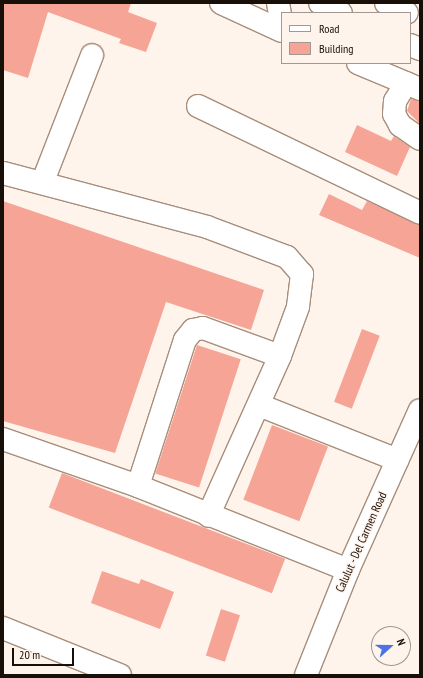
<!DOCTYPE html>
<style>
body{margin:0}
#map{position:relative;width:423px;height:678px;overflow:hidden;background:#fff4ec;font-family:"PT Sans Narrow",sans-serif}
div>[style]{position:absolute}
.building>*{inset:0;background:#f5a496;transform-origin:0 0}
.roads{filter:drop-shadow(1px 0 #a78e7b) drop-shadow(-1px 0 #a78e7b) drop-shadow(0 1px #a78e7b) drop-shadow(0 -1px #a78e7b)}
.minor>*{height:22px;margin:-11px;padding:0 11px;transform-origin:11px;border-radius:11px;background:#fff}
.major>*{height:22px;margin:-11px;padding:0 11px;transform-origin:11px;border-radius:11px;background:#fff}
span{translate:-50% -50%;white-space:nowrap;text-align:center;line-height:1.15;-webkit-text-stroke:3px #fff4ec;paint-order:stroke}
.street-label{font-size:12px;color:#180f08}
.frame{position:absolute;inset:0;border:4px solid #180f08;pointer-events:none}
.legend{position:absolute;left:281px;top:12px;width:130px;height:52px;box-sizing:border-box;background:#fff4ec;border:1px solid #a39891;margin:0;padding:5px 7px;list-style:none;font-size:12px;color:#180f08}
.legend li{display:flex;align-items:center;gap:8px;height:20px}
.legend b{width:20px;border:1px solid #a39891}
.north{position:absolute;left:371px;top:626px;width:40px;height:40px;box-sizing:border-box;background:#fff4ec;border:1px solid #a39891;border-radius:50%;rotate:69deg;font-size:11px;font-weight:700;line-height:16px;text-align:center;color:#180f08}
.north::after{content:'';display:block;margin:auto;width:14px;height:18px;background:#4c73e6;clip-path:polygon(50% 0,100% 100%,50% 72%,0 100%)}
.scale{position:absolute;left:12px;top:648px;width:62px;height:18px;box-sizing:border-box;border:2px solid #180f08;border-top:0;padding-left:5px;font-size:12px;line-height:14px;white-space:nowrap;color:#180f08;-webkit-text-stroke:3px #fff4ec;paint-order:stroke}
</style>
<div id="map">
<div class="building">
<div style="clip-path:polygon(3px 3px,131px 3px,128px 12px,157px 23px,146px 52px,119px 43px,121px 39px,48px 12px,28px 78px,3px 70px)"></div>
<div style="clip-path:polygon(411px 99px,420px 101px,420px 124px,407px 111px)"></div>
<div style="clip-path:polygon(357px 125px,391px 141px,394px 136px,410px 147px,397px 176px,345px 152px)"></div>
<div style="clip-path:polygon(329px 194px,362px 210px,367px 201px,420px 225px,420px 258px,319px 215px)"></div>
<div style="clip-path:polygon(3px 201px,264px 290px,251px 330px,166px 302px,115px 453px,3px 421px)"></div>
<div style="left:362px;top:329px;width:19px;height:78px;rotate:21deg"></div>
<div style="left:197px;top:345px;width:46px;height:135px;rotate:18deg"></div>
<div style="left:272px;top:425px;width:60px;height:80px;rotate:21deg"></div>
<div style="left:62px;top:473px;width:239px;height:37px;rotate:21deg"></div>
<div style="clip-path:polygon(102px 571px,139px 584px,141px 579px,174px 592px,160px 629px,91px 603px)"></div>
<div style="left:221px;top:609px;width:20px;height:49px;rotate:18deg"></div>
</div>
<div class="roads">
<div class="minor">
<div style="left:221px;top:3px;width:67px;rotate:24.7deg"></div>
<div style="left:278px;top:3px;width:22px;rotate:80deg"></div>
<div style="left:358px;top:63px;width:67px;rotate:22.8deg"></div>
<div style="left:406px;top:83px;width:21px;rotate:121deg"></div>
<div style="left:395px;top:101px;width:13px;rotate:94deg"></div>
<div style="left:394px;top:114px;width:13px;rotate:61deg"></div>
<div style="left:400px;top:125px;width:24px;rotate:35deg"></div>
<div style="left:198px;top:106px;width:246px;rotate:25.7deg"></div>
<div style="left:3px;top:173px;width:211px;rotate:14.8deg"></div>
<div style="left:207px;top:227px;width:85px;rotate:20.6deg"></div>
<div style="left:287px;top:257px;width:23px;rotate:49deg"></div>
<div style="left:302px;top:274px;width:33px;rotate:97deg"></div>
<div style="left:298px;top:307px;width:52px;rotate:110.2deg"></div>
<div style="left:280px;top:356px;width:175px;rotate:114.2deg"></div>
<div style="left:43px;top:181px;width:135px;rotate:-68.7deg"></div>
<div style="left:259px;top:405px;width:149px;rotate:21.7deg"></div>
<div style="left:3px;top:439px;width:143px;rotate:19.2deg"></div>
<div style="left:138px;top:486px;width:226px;rotate:21.8deg"></div>
<div style="left:138px;top:486px;width:153px;rotate:-72.2deg"></div>
<div style="left:185px;top:340px;width:13px;rotate:-51deg"></div>
<div style="left:193px;top:330px;width:10px;rotate:-11deg"></div>
<div style="left:203px;top:328px;width:82px;rotate:20deg"></div>
<div style="left:3px;top:628px;width:126px;rotate:21.9deg"></div>
</div>
<div class="major">
<div style="left:320px;top:3px;width:23px;rotate:25deg"></div>
<div style="left:386px;top:3px;width:23px;rotate:25deg"></div>
<div style="left:410px;top:45px;width:11px;rotate:22deg"></div>
<div style="left:306px;top:675px;width:113px;rotate:-68.2deg"></div>
<div style="left:348px;top:570px;width:175px;rotate:-65.8deg"></div>
</div>
</div>
<div class="street-label">
<span style="left:361px;top:542px;rotate:-66deg">Calulut - Del Carmen Road</span>
</div>
<div class="frame"></div>
<ul class="legend">
<li><b style="height:5px;background:#fff"></b>Road</li>
<li><b style="height:11px;background:#f5a496"></b>Building</li>
</ul>
<div class="north">N</div>
<div class="scale">20 m</div>
</div>
